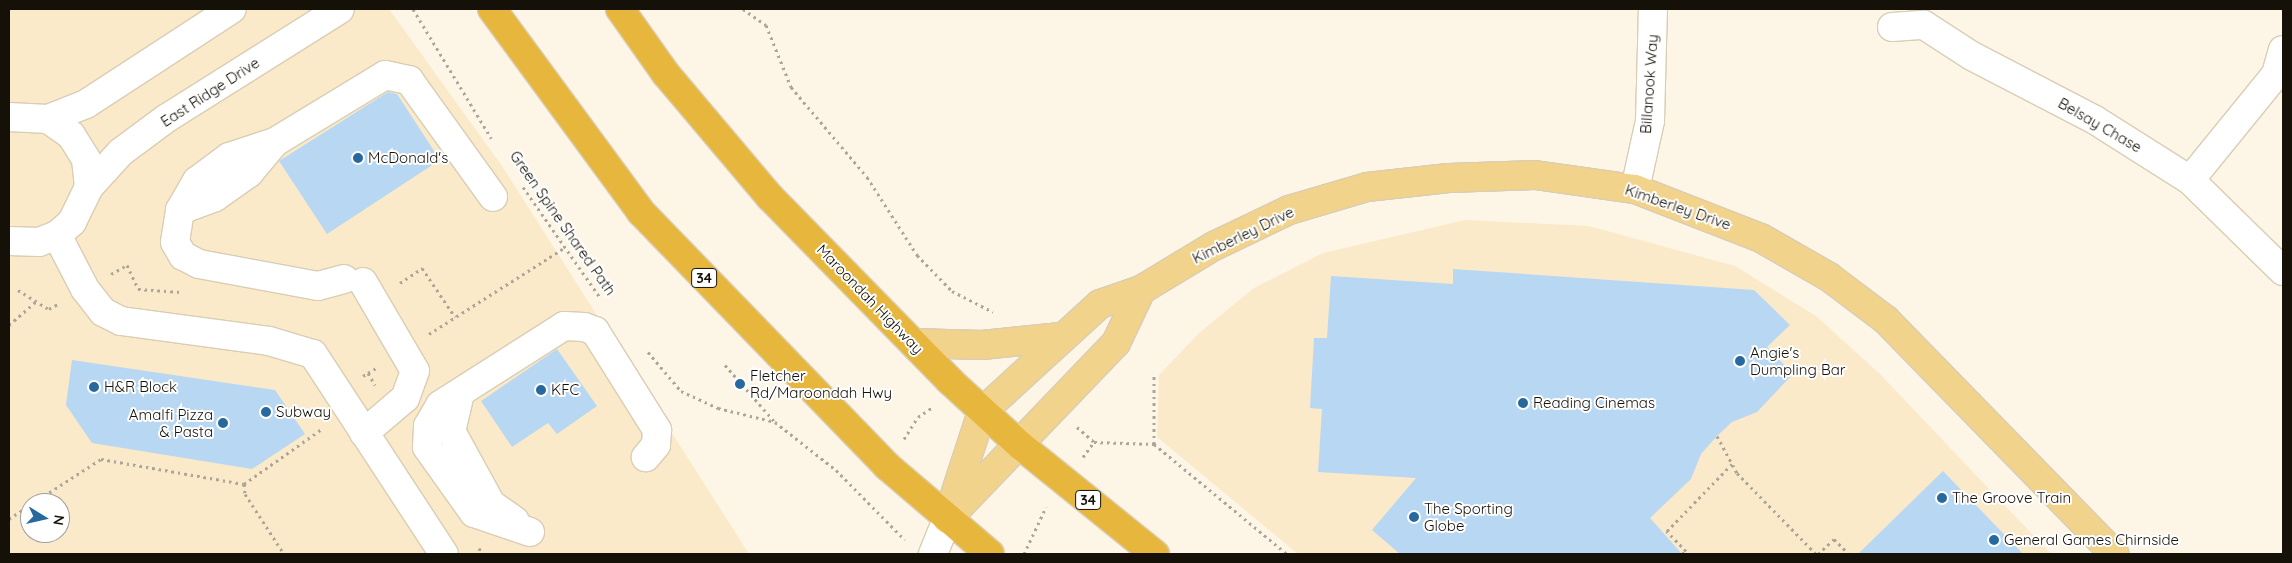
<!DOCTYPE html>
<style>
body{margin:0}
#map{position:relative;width:2292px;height:563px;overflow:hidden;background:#fdf6e7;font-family:Quicksand,sans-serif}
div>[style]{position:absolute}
.built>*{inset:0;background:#faeac9}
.building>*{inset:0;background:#b8d7f3}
.path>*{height:3px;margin-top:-1.5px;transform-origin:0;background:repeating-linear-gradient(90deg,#aba699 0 2.5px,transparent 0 6.5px)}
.roads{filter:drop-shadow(1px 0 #d9cdb4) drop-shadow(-1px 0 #d9cdb4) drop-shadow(0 1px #d9cdb4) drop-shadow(0 -1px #d9cdb4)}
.minor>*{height:28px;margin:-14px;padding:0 14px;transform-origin:14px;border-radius:14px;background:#fff}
.major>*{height:28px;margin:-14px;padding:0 14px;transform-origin:14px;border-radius:14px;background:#f1d38b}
.highway>*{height:28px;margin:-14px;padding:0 14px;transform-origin:14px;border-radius:14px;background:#e7b63d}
.dots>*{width:14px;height:14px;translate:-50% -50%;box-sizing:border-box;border:2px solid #fff;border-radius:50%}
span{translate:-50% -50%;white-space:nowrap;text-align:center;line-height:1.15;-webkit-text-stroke:4px #fff;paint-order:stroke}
.shield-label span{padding:1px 4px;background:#fff;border:1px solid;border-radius:4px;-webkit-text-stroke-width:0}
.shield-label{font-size:14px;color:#151108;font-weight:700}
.street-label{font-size:15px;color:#151108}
.poi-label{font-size:15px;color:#151108}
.left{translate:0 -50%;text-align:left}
.right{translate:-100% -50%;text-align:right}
.frame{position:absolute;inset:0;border:10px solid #151108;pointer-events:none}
.north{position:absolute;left:20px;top:493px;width:50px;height:50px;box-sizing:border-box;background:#fff;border:1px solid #a1a09c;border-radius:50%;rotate:99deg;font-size:14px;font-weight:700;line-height:20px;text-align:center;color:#151108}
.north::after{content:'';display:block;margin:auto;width:18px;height:22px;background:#27699f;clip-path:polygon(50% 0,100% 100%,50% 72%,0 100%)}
</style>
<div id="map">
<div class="built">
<div style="clip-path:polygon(evenodd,9px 9px,389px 9px,502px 166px,749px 554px,9px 554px,9px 9px,30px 503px,60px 503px,60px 533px,30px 533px,30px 503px)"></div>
<div style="clip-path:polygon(1465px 220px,1589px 226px,1735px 266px,1816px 316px,1881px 375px,2051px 554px,1298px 554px,1157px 437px,1159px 375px,1199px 333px,1254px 288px,1323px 253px)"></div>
</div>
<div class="building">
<div style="clip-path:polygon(388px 92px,397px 94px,440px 160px,327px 234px,279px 161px)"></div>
<div style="clip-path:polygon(1453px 269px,1754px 290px,1790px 325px,1767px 347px,1793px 374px,1757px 412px,1732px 422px,1717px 436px,1701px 454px,1691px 479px,1650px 518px,1682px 554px,1400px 554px,1372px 530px,1416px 478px,1318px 472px,1322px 409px,1310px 408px,1314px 338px,1327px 338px,1331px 276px,1453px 284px)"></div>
<div style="clip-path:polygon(557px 349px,597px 406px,557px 434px,548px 423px,512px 447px,481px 401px)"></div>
<div style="clip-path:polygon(72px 360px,275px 390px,305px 434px,252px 469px,92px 443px,66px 405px)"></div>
<div style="clip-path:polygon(1943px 471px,2023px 554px,1858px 554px)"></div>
</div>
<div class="path">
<div style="left:413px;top:9px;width:151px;rotate:58.8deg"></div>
<div style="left:743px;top:9px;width:28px;rotate:35deg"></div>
<div style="left:766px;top:25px;width:67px;rotate:68deg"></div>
<div style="left:791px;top:87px;width:118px;rotate:49.8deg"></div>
<div style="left:867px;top:177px;width:93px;rotate:57.3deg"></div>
<div style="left:917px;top:255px;width:50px;rotate:45.8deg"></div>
<div style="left:952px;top:291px;width:46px;rotate:27.1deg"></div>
<div style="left:523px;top:187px;width:136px;rotate:55.1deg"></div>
<div style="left:111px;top:274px;width:18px;rotate:-29deg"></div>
<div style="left:127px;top:265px;width:26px;rotate:65deg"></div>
<div style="left:138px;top:289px;width:43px;rotate:4deg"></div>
<div style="left:400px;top:283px;width:27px;rotate:-34deg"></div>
<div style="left:422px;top:268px;width:59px;rotate:56deg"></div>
<div style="left:18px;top:290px;width:36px;rotate:32deg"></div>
<div style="left:49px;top:309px;width:10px;rotate:-29deg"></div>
<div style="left:9px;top:325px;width:37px;rotate:-41deg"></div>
<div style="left:429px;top:334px;width:160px;rotate:-32.5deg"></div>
<div style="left:648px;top:352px;width:51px;rotate:49.8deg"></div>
<div style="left:681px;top:391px;width:41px;rotate:24.7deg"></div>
<div style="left:718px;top:408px;width:59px;rotate:13.8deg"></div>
<div style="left:775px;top:422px;width:78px;rotate:38.2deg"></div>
<div style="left:836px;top:470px;width:98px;rotate:45.4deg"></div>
<div style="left:725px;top:365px;width:74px;rotate:48.8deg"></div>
<div style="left:368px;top:373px;width:12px;rotate:-31deg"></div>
<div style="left:363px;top:376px;width:6px;rotate:-31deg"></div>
<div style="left:368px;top:373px;width:14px;rotate:60deg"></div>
<div style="left:1077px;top:427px;width:23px;rotate:41deg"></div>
<div style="left:1094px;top:442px;width:60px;rotate:1.9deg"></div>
<div style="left:1154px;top:444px;width:173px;rotate:39.6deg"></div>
<div style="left:1717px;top:436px;width:42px;rotate:61.6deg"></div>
<div style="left:1737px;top:473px;width:113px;rotate:45.7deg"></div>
<div style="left:904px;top:439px;width:26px;rotate:-58deg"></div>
<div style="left:918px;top:417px;width:18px;rotate:-34deg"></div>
<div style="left:1154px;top:444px;width:69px;rotate:-90deg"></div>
<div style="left:1083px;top:457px;width:19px;rotate:-54deg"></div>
<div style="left:244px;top:484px;width:10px;rotate:84deg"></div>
<div style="left:245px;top:494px;width:72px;rotate:57deg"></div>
<div style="left:33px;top:503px;width:81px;rotate:-32.9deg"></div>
<div style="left:101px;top:459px;width:145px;rotate:9.9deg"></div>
<div style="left:244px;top:484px;width:97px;rotate:-35.3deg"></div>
<div style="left:9px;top:519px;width:25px;rotate:-34deg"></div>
<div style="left:479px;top:548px;width:7px;rotate:63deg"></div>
<div style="left:1024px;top:554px;width:52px;rotate:-64.9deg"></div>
<div style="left:1682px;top:554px;width:5px;rotate:-37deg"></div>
<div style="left:1686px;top:551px;width:28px;rotate:-134deg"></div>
<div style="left:1667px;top:531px;width:95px;rotate:-45.9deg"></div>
<div style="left:1818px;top:554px;width:22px;rotate:-43deg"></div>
<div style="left:1834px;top:539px;width:21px;rotate:45deg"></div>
</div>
<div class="roads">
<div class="minor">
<div style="left:1892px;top:27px;width:32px;rotate:-4deg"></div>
<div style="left:1924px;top:25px;width:57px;rotate:32.9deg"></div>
<div style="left:1972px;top:56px;width:139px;rotate:27.5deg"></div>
<div style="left:2095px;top:120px;width:112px;rotate:32.3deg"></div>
<div style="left:2190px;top:180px;width:130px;rotate:44.4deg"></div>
<div style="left:9px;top:117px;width:39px;rotate:3deg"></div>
<div style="left:48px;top:119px;width:28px;rotate:35deg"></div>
<div style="left:71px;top:135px;width:28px;rotate:58deg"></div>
<div style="left:86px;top:159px;width:28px;rotate:84deg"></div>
<div style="left:89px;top:187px;width:39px;rotate:116deg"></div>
<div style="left:72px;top:222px;width:20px;rotate:139deg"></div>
<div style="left:57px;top:235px;width:19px;rotate:159deg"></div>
<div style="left:39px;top:242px;width:30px;rotate:-178deg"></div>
<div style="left:48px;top:119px;width:41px;rotate:-21.5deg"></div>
<div style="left:86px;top:104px;width:174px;rotate:-33.1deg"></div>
<div style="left:2190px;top:180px;width:136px;rotate:-50.9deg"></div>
<div style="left:2276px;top:74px;width:25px;rotate:-74deg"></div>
<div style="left:89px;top:187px;width:47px;rotate:-47.6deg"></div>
<div style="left:121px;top:152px;width:57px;rotate:-36.5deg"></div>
<div style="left:167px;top:118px;width:204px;rotate:-32.2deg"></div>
<div style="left:1635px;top:189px;width:70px;rotate:-77.6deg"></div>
<div style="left:1650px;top:121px;width:112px;rotate:-88.5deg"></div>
<div style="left:180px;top:210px;width:34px;rotate:-60deg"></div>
<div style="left:197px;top:181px;width:40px;rotate:-37deg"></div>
<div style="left:229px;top:157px;width:48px;rotate:-18.1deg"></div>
<div style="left:57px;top:235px;width:61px;rotate:62.6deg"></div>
<div style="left:85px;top:289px;width:29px;rotate:52deg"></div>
<div style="left:103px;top:312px;width:20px;rotate:27deg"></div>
<div style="left:121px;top:321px;width:149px;rotate:7.7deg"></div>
<div style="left:269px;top:341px;width:46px;rotate:16.5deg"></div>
<div style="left:313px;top:354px;width:239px;rotate:56.8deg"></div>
<div style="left:344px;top:279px;width:27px;rotate:165deg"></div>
<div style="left:318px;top:286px;width:121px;rotate:-169.5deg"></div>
<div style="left:199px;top:264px;width:18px;rotate:-153deg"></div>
<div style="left:183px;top:256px;width:16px;rotate:-120deg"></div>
<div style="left:175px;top:242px;width:32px;rotate:-81deg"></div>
<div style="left:180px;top:210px;width:37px;rotate:-20deg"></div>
<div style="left:215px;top:197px;width:42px;rotate:-35.2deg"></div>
<div style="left:249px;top:173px;width:40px;rotate:-50deg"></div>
<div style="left:275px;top:142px;width:129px;rotate:-31.3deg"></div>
<div style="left:385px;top:75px;width:25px;rotate:12deg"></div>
<div style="left:409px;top:80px;width:144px;rotate:54.3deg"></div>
<div style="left:363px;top:282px;width:103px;rotate:59.7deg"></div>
<div style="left:415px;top:371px;width:29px;rotate:110deg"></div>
<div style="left:405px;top:398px;width:54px;rotate:139.5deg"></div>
<div style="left:460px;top:393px;width:39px;rotate:103deg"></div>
<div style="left:451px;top:431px;width:83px;rotate:61.3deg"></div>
<div style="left:491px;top:504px;width:29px;rotate:35deg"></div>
<div style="left:530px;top:532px;width:59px;rotate:-161.3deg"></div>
<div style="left:474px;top:513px;width:81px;rotate:-125.5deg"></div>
<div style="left:427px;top:447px;width:21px;rotate:-87deg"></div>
<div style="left:428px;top:426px;width:24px;rotate:-60deg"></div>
<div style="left:440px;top:405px;width:147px;rotate:-32.5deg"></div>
<div style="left:564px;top:326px;width:20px;rotate:3deg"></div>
<div style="left:584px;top:327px;width:12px;rotate:20deg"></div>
<div style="left:595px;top:331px;width:117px;rotate:57.9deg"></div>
<div style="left:657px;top:430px;width:15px;rotate:94deg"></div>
<div style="left:656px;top:445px;width:16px;rotate:130deg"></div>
<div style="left:933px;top:554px;width:38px;rotate:-68deg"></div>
</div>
<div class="major">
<div style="left:913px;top:343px;width:69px;rotate:1.7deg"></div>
<div style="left:982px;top:345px;width:79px;rotate:-5.8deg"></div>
<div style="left:950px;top:516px;width:240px;rotate:-46.2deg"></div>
<div style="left:1116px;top:343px;width:59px;rotate:-64.7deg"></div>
<div style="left:947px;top:519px;width:113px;rotate:-71.9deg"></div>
<div style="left:982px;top:412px;width:160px;rotate:-42.5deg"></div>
<div style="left:1100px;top:304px;width:43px;rotate:-18.9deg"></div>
<div style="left:1141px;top:290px;width:85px;rotate:-31.1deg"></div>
<div style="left:1214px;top:246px;width:83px;rotate:-25.6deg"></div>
<div style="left:1289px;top:210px;width:81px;rotate:-16.4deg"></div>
<div style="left:1367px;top:187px;width:82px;rotate:-6.3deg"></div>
<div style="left:1449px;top:178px;width:86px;rotate:-2deg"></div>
<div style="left:1535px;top:175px;width:101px;rotate:8deg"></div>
<div style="left:1635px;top:189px;width:135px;rotate:21.3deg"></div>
<div style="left:1761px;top:238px;width:78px;rotate:29.8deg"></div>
<div style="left:1829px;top:277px;width:71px;rotate:37deg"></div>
<div style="left:1886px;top:320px;width:327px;rotate:45.7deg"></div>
</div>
<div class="highway">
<div style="left:492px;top:9px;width:252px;rotate:53.7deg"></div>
<div style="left:641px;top:212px;width:354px;rotate:45.9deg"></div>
<div style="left:887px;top:466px;width:135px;rotate:40.5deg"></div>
<div style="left:620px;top:9px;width:80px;rotate:54.7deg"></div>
<div style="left:666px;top:74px;width:161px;rotate:49.8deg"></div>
<div style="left:770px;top:197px;width:257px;rotate:45.6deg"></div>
<div style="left:950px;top:381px;width:96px;rotate:42.5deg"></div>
<div style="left:1021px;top:446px;width:172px;rotate:38.9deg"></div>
</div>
</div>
<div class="dots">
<div style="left:358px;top:158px;background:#27699f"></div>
<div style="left:1740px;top:361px;background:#27699f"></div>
<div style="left:740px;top:384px;background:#27699f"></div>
<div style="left:94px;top:387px;background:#27699f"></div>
<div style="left:541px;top:390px;background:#27699f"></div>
<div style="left:1523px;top:403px;background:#27699f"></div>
<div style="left:266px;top:412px;background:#27699f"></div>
<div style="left:223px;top:423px;background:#27699f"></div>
<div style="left:1942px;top:498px;background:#27699f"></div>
<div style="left:1414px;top:517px;background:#27699f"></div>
<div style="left:1994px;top:540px;background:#27699f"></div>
</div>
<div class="shield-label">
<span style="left:704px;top:278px">34</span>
<span style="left:1088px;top:500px">34</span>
</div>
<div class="street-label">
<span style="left:1649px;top:84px;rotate:-86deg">Billanook Way</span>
<span style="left:210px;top:92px;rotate:-33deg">East Ridge Drive</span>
<span style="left:2100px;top:125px;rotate:30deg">Belsay Chase</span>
<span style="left:1678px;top:207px;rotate:19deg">Kimberley Drive</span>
<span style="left:563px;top:223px;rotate:55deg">Green Spine Shared Path</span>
<span style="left:1243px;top:235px;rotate:-26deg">Kimberley Drive</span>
<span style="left:870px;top:299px;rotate:46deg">Maroondah Highway</span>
</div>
<div class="poi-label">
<span class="left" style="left:368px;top:158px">McDonald's</span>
<span class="left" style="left:1750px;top:361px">Angie's<br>Dumpling Bar</span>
<span class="left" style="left:750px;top:384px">Fletcher<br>Rd/Maroondah Hwy</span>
<span class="left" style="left:104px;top:387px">H&amp;R Block</span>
<span class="left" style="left:551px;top:390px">KFC</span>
<span class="left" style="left:1533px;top:403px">Reading Cinemas</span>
<span class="left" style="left:276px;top:412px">Subway</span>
<span class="right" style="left:213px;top:423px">Amalfi Pizza<br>&amp; Pasta</span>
<span class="left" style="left:1952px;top:498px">The Groove Train</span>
<span class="left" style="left:1424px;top:517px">The Sporting<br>Globe</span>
<span class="left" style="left:2004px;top:540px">General Games Chirnside</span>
</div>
<div class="frame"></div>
<div class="north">N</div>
</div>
